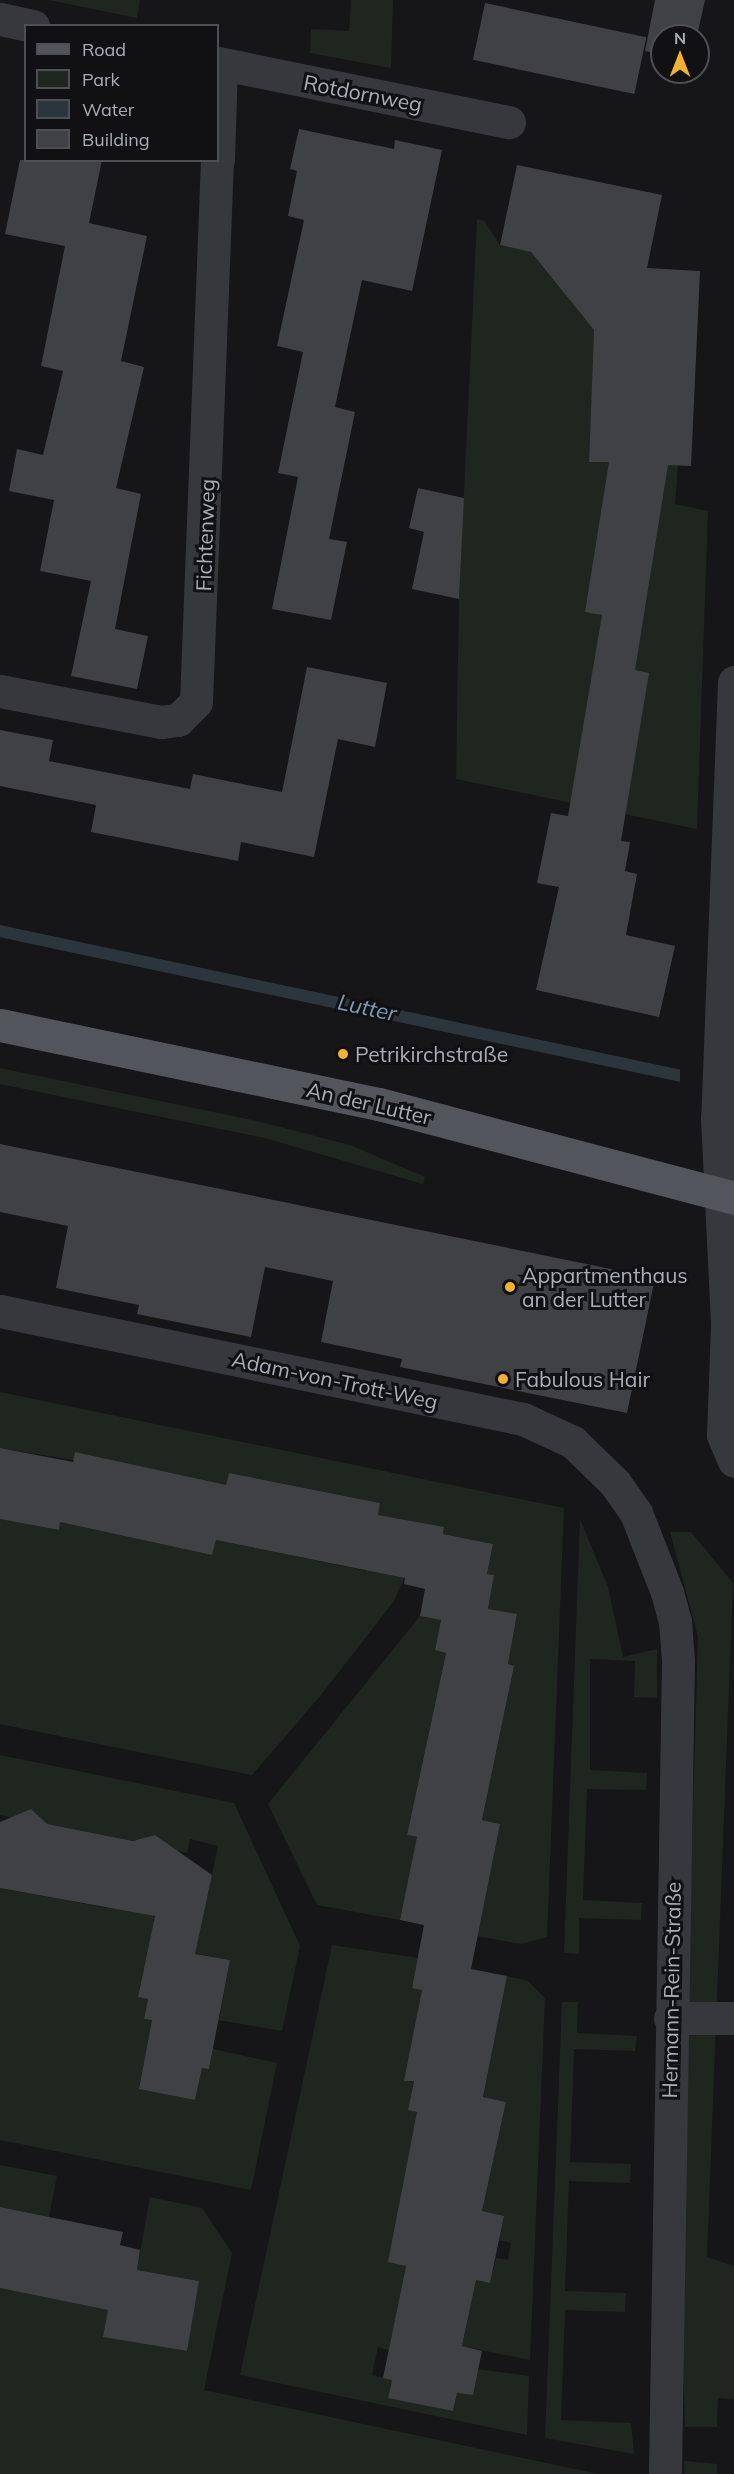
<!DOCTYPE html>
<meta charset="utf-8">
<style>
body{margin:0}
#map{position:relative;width:734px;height:2474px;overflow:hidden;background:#161618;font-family:Mulish,sans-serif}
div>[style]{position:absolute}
.green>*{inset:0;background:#1e261f}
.water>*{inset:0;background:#2c353c;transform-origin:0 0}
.pier>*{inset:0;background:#161618}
.building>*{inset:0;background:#404145;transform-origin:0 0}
.minor>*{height:33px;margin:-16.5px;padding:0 16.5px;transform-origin:16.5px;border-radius:16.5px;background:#37383d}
.major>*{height:33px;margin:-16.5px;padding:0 16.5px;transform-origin:16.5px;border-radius:16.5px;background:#53555c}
.dots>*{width:16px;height:16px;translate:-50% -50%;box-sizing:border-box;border:3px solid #111113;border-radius:50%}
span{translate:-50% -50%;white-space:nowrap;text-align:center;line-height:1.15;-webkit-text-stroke:6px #111113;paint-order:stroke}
.street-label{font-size:21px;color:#a8adb8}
.poi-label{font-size:21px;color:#a8adb8}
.left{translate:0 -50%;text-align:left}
.water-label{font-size:22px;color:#7f9bb3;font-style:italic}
.legend{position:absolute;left:24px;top:24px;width:195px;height:138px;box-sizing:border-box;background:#111113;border:2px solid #4d4f55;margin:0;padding:8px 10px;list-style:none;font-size:18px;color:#a8adb8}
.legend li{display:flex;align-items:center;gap:12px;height:30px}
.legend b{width:30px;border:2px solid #4d4f55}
.north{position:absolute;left:650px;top:24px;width:60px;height:60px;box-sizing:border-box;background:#111113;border:2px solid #4d4f55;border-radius:50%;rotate:0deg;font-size:16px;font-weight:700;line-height:24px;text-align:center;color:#a8adb8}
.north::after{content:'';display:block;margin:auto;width:21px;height:27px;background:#f2b134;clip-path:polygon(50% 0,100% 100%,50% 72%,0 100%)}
</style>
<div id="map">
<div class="green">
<div style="clip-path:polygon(49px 0,140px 0,137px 18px)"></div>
<div style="clip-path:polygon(351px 0,393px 0,391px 68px,310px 53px,311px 29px,349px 31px)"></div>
<div style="clip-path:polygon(477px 219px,484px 221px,500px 245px,531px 252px,594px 330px,589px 461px,678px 465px,675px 504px,708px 511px,697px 829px,456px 779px,459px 599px)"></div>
<div style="clip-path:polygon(0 1068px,257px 1121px,350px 1145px,425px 1177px,423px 1184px,265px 1138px,0 1084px)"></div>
<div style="clip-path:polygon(0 1392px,564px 1508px,547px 1937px,521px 1944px,477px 1936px,500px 1824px,482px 1820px,514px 1667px,508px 1664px,517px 1615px,488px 1609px,494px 1575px,487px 1574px,493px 1544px,443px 1534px,444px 1528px,378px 1515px,380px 1503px,230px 1473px,226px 1485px,0 1448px)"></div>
<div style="clip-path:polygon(0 1519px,59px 1530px,60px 1522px,212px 1555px,216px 1540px,366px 1571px,368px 1563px,405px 1576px,394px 1601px,321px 1695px,252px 1775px,0 1724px)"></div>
<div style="clip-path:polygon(580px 1519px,608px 1587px,623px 1657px,657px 1649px,657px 1698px,634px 1697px,635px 1661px,590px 1659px,590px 1770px,647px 1773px,646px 1790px,587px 1789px,583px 1900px,642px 1903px,641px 1920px,579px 1918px,579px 1954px,564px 1953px)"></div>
<div style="clip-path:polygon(670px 1532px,691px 1532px,733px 1583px,707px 2257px,734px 2266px,734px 2399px,718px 2398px,717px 2427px,685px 2427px,680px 2248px,698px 1637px)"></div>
<div style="clip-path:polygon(420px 1616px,441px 1620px,435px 1650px,446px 1653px,407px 1835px,418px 1838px,400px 1920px,317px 1905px,268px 1804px)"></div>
<div style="clip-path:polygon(0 1755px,234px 1803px,300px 1946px,282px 2031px,219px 2020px,230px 1960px,188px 1952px,208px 1894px,218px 1846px,190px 1839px,187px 1853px,162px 1847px,162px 1840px,155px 1835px,147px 1837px,144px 1843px,0 1815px)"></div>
<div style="clip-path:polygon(0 1888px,107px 1908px,110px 1896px,157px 1907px,153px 1921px,164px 1923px,154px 1969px,144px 1968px,138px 1996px,148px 1999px,144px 2019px,152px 2020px,139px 2088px,195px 2099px,202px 2068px,209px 2069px,213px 2049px,277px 2063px,251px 2190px,0 2140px)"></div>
<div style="clip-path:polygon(332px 1945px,418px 1958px,412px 1987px,422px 1990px,405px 2081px,414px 2081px,408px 2109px,419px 2113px,406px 2266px,389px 2350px,378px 2347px,372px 2375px,392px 2380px,388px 2397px,453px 2411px,457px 2393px,473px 2395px,478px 2369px,529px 2376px,527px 2435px,240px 2375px)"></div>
<div style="clip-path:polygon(507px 1976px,528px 1981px,545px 1998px,530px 2360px,462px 2346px,476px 2280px,490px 2283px,496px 2258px,508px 2260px,511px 2243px,499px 2240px,504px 2216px,482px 2211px,506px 2102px,483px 2097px)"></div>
<div style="clip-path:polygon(562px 2002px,578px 2002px,577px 2033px,637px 2036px,635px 2051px,574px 2049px,570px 2162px,631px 2164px,630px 2183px,569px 2181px,565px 2291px,626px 2293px,625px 2312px,565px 2310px,561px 2420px,631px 2423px,634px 2454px,545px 2438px)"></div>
<div style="clip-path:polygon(0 2165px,57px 2176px,49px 2217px,0 2207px)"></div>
<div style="clip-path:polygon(150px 2197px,202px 2208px,232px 2253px,204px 2390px,598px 2474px,0 2474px,0 2288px,108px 2310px,104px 2337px,186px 2351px,199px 2281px,137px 2270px)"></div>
<div style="clip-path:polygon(684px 2461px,717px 2464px,717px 2474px,684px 2474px)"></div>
</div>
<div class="water">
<div style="left:0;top:925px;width:750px;height:12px;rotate:12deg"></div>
</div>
<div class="pier">
<div style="clip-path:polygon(680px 1067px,734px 1077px,734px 1095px,680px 1083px)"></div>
</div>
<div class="building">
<div style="clip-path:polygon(655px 0,705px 0,697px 36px,662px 36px,662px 55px,645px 51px)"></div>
<div style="left:485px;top:3px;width:165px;height:58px;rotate:12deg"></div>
<div style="clip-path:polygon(299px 129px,394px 149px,395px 140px,442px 150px,412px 291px,362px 280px,335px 407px,355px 412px,329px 539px,347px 542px,331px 620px,272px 609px,298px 477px,278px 473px,303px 352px,277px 346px,304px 220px,288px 216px,297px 171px,290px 169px)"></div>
<div style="clip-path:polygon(20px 160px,102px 160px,89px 223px,147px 236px,121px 361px,144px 367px,116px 488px,141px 494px,115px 629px,148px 636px,137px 689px,71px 676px,91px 581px,40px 571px,54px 500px,9px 491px,17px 449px,43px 455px,63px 371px,41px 366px,65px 246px,5px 234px)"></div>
<div style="clip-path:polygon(517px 165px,662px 195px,647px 268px,700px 271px,691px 466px,668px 465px,635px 670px,649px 673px,621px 841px,630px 842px,625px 871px,637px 874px,626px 935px,675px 946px,659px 1017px,536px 990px,559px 887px,537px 883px,551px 813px,568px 816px,602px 615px,585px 612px,609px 462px,589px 462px,594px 330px,531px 252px,500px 245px)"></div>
<div style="clip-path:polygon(418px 488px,464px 498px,459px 599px,412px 589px,424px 532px,409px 528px)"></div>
<div style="clip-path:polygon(307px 667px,387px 683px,375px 747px,338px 739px,314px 857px,241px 842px,238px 861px,91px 832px,96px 805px,0 786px,0 730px,53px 740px,49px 761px,190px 789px,193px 774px,282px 792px)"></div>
<div style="clip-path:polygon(0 1144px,655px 1278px,627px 1413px,400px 1367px,402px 1359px,321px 1342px,333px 1281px,265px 1267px,251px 1337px,137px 1314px,139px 1305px,56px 1288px,68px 1226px,0 1212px)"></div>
<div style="clip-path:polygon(0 1448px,73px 1462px,75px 1452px,226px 1485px,229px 1473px,380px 1503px,378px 1515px,444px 1527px,443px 1534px,493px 1544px,487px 1574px,494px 1575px,488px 1609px,517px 1614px,508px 1664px,514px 1666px,482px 1820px,500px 1824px,471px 1969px,507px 1976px,483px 2097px,506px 2102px,482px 2211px,504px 2216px,490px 2283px,476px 2280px,462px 2346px,482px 2351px,473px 2395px,457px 2393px,453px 2411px,388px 2398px,392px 2380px,383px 2378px,406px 2266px,388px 2262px,417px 2112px,408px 2110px,414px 2081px,404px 2081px,422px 1990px,412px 1988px,424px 1925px,400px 1920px,417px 1837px,407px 1835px,446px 1653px,435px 1650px,441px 1620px,420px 1616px,425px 1589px,404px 1584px,405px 1578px,216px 1540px,212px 1555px,60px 1522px,59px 1530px,0 1519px)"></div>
<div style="clip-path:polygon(31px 1809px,47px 1824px,133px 1841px,155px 1835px,212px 1875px,195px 1954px,230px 1960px,209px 2069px,202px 2068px,195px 2100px,139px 2089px,152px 2020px,144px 2019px,148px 1999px,138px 1997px,155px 1916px,0 1888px,0 1822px)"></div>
<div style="clip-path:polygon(0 2207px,123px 2232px,120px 2245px,140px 2250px,137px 2270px,199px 2281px,187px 2351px,103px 2337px,108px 2310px,0 2288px)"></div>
</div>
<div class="minor">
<div style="left:0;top:19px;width:34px;rotate:12deg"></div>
<div style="left:218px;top:63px;width:297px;rotate:11.5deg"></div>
<div style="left:218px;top:160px;width:96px;rotate:-88.2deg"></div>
<div style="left:734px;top:682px;width:436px;rotate:92.2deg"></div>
<div style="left:717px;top:1118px;width:208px;rotate:87.2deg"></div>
<div style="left:727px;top:1326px;width:109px;rotate:92.1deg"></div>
<div style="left:723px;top:1435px;width:28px;rotate:67deg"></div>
<div style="left:0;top:691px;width:164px;rotate:10.9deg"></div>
<div style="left:161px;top:722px;width:17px;rotate:-7deg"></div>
<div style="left:178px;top:720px;width:25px;rotate:-45deg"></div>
<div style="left:196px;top:702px;width:542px;rotate:-87.78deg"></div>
<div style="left:0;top:1311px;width:534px;rotate:11.67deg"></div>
<div style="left:523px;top:1419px;width:55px;rotate:24.7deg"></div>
<div style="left:573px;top:1442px;width:59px;rotate:44.3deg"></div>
<div style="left:615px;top:1483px;width:37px;rotate:55deg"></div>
<div style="left:636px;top:1513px;width:85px;rotate:68.6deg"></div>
<div style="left:667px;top:1592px;width:30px;rotate:75deg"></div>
<div style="left:675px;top:1621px;width:40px;rotate:85.7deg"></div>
<div style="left:678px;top:1661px;width:813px;rotate:90.92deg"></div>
<div style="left:670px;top:2018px;width:64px"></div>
</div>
<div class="major">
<div style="left:0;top:1025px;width:387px;rotate:11.8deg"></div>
<div style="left:379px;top:1104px;width:367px;rotate:14.8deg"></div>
</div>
<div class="dots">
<div style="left:343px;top:1054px;background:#f2b134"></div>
<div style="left:510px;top:1287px;background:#f2b134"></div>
<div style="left:503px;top:1379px;background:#f2b134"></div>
</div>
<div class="street-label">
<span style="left:363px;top:93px;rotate:11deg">Rotdornweg</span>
<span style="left:205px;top:535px;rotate:-88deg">Fichtenweg</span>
<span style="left:369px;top:1103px;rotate:13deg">An der Lutter</span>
<span style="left:335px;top:1380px;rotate:12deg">Adam-von-Trott-Weg</span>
<span style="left:671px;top:1990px;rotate:-89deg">Hermann-Rein-Straße</span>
</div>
<div class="poi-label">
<span class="left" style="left:355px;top:1054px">Petrikirchstraße</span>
<span class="left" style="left:522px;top:1287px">Appartmenthaus<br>an der Lutter</span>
<span class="left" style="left:515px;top:1379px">Fabulous Hair</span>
</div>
<div class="water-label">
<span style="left:367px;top:1008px;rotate:12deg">Lutter</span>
</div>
<ul class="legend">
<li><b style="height:8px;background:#53555c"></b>Road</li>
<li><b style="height:16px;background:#1e261f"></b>Park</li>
<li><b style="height:16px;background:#2c353c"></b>Water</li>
<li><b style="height:16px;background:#404145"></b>Building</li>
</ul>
<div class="north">N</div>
</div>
